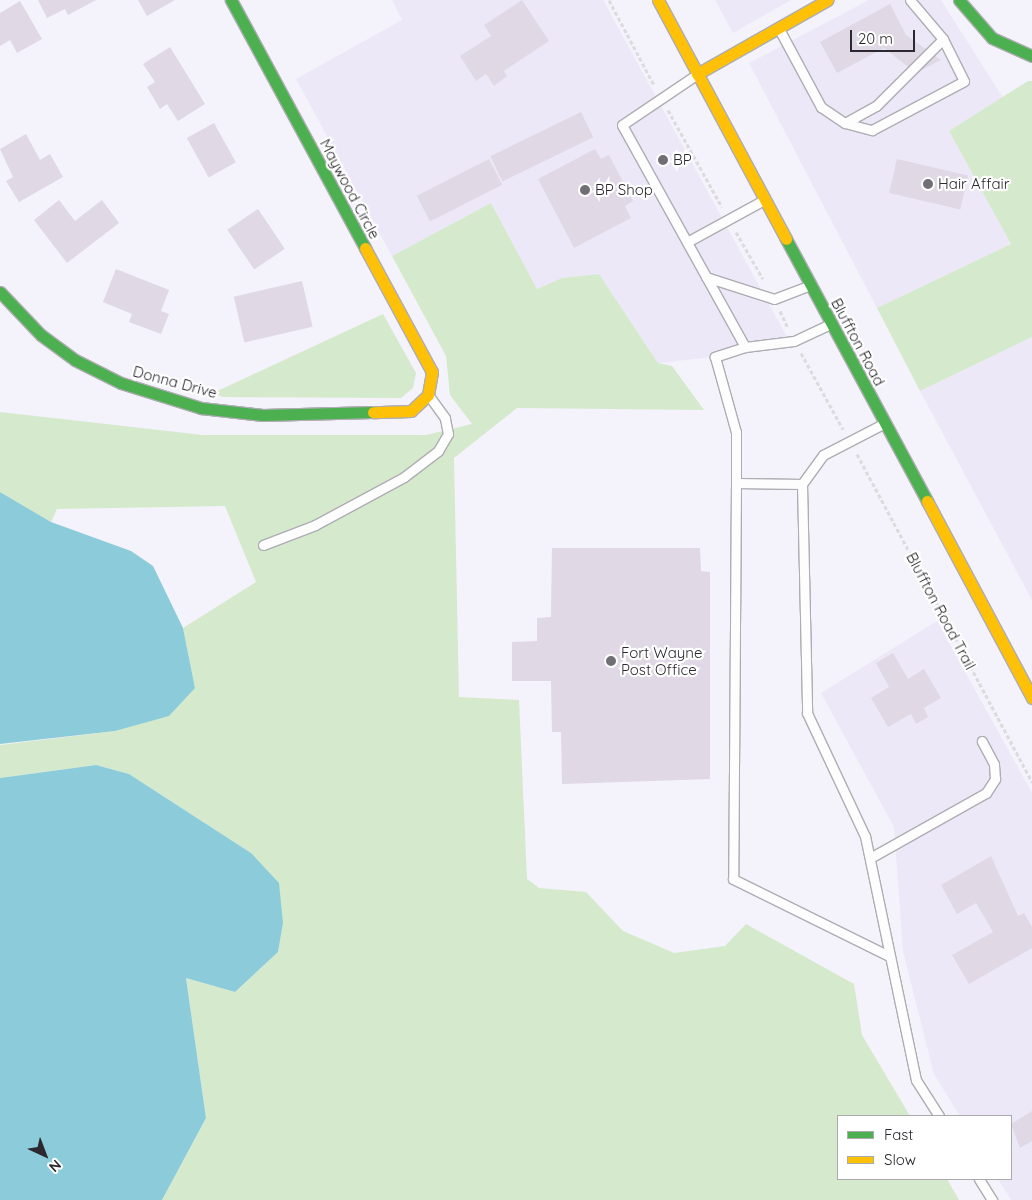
<!DOCTYPE html>
<style>
body{margin:0}
#map{position:relative;width:1032px;height:1200px;overflow:hidden;background:#f4f2fa;font-family:Quicksand,sans-serif}
div>[style]{position:absolute}
.built>*{inset:0;background:#ece8f8}
.green>*{inset:0;background:#d5eacd}
.water>*{inset:0;background:#8cccda}
.building>*{inset:0;background:#e0d8e5;transform-origin:0 0}
.path>*{height:3px;margin-top:-1.5px;transform-origin:0;background:repeating-linear-gradient(90deg,#dcdbde 0 4px,transparent 0 6.5px)}
.roads{filter:drop-shadow(1px 0 #aeadb2) drop-shadow(-1px 0 #aeadb2) drop-shadow(0 1px #aeadb2) drop-shadow(0 -1px #aeadb2)}
.lane>*{height:9px;margin:-4.5px;padding:0 4.5px;transform-origin:4.5px;border-radius:4.5px;background:#fdfdfe}
.fast>*{height:11px;margin:-5.5px;padding:0 5.5px;transform-origin:5.5px;border-radius:5.5px;background:#4caf50}
.slow>*{height:11px;margin:-5.5px;padding:0 5.5px;transform-origin:5.5px;border-radius:5.5px;background:#ffc107}
.dots>*{width:14px;height:14px;translate:-50% -50%;box-sizing:border-box;border:2px solid #fff;border-radius:50%}
span{translate:-50% -50%;white-space:nowrap;text-align:center;line-height:1.15;-webkit-text-stroke:4.5px #fff;paint-order:stroke}
.poi-label{font-size:15px;color:#2b292f}
.left{translate:0 -50%;text-align:left}
.street-label{font-size:15px;color:#2b292f}
.legend{position:absolute;left:837px;top:1115px;width:175px;height:65px;box-sizing:border-box;background:#fff;border:1px solid #aaa9ac;margin:0;padding:6px 9px;list-style:none;font-size:15px;color:#2b292f}
.legend li{display:flex;align-items:center;gap:10px;height:25px}
.legend b{width:25px;border:1px solid #aaa9ac}
.north{position:absolute;left:20px;top:1130px;width:50px;height:50px;-webkit-text-stroke:4px #fff;paint-order:stroke;rotate:137deg;font-size:14px;font-weight:700;line-height:20px;text-align:center;color:#2b292f}
.north::after{content:'';display:block;margin:auto;width:18px;height:22px;background:#2b292f;clip-path:polygon(50% 0,100% 100%,50% 72%,0 100%)}
.scale{position:absolute;left:850px;top:30px;width:65px;height:22px;box-sizing:border-box;border:2px solid #2b292f;border-top:0;padding-left:6px;font-size:15px;line-height:18px;white-space:nowrap;color:#2b292f;-webkit-text-stroke:4px #fff;paint-order:stroke}
</style>
<div id="map">
<div class="built">
<div style="clip-path:polygon(392px 0,603px 0,793px 348px,658px 363px,599px 274px,562px 278px,537px 289px,491px 203px,392px 256px,296px 79px,402px 20px)"></div>
<div style="clip-path:polygon(715px 0,791px 0,733px 33px)"></div>
<div style="clip-path:polygon(869px 0,941px 0,1003px 98px,949px 131px,1011px 244px,877px 308px,749px 63px)"></div>
<div style="clip-path:polygon(1032px 337px,1032px 600px,920px 391px)"></div>
<div style="clip-path:polygon(937px 621px,1032px 793px,1032px 1200px,1011px 1200px,998px 1179px,1011px 1179px,1011px 1116px,960px 1116px,934px 1074px,903px 951px,894px 827px,821px 693px)"></div>
</div>
<div class="green">
<div style="clip-path:polygon(1028px 81px,1032px 81px,1032px 337px,920px 391px,877px 308px,1011px 244px,949px 131px)"></div>
<div style="clip-path:polygon(491px 203px,537px 289px,562px 278px,599px 274px,658px 363px,672px 366px,704px 410px,517px 408px,454px 458px,459px 697px,519px 700px,527px 879px,539px 888px,586px 892px,623px 931px,674px 953px,725px 946px,746px 924px,854px 984px,862px 1035px,910px 1116px,838px 1116px,838px 1179px,947px 1179px,959px 1200px,162px 1200px,206px 1118px,186px 978px,235px 992px,278px 952px,283px 923px,251px 853px,129px 774px,96px 765px,0 778px,0 745px,115px 731px,195px 688px,183px 628px,256px 582px,225px 506px,57px 509px,51px 522px,0 492px,0 412px,203px 435px,426px 435px,472px 424px,450px 395px,446px 356px,392px 256px)"></div>
<div style="clip-path:polygon(383px 314px,416px 373px,413px 388px,401px 398px,223px 397px,213px 393px)"></div>
</div>
<div class="water">
<div style="clip-path:polygon(0 492px,51px 522px,131px 551px,153px 566px,183px 628px,195px 688px,169px 716px,115px 731px,0 744px)"></div>
<div style="clip-path:polygon(96px 765px,129px 774px,251px 853px,279px 883px,283px 923px,278px 952px,235px 992px,186px 978px,206px 1118px,162px 1200px,0 1200px,0 778px)"></div>
</div>
<div class="building">
<div style="clip-path:polygon(38px 0,96px 0,68px 15px,65px 9px,47px 18px)"></div>
<div style="clip-path:polygon(138px 0,175px 0,147px 16px)"></div>
<div style="clip-path:polygon(522px 0,549px 41px,504px 71px,507px 76px,494px 86px,486px 74px,476px 81px,460px 56px,491px 36px,484px 25px)"></div>
<div style="clip-path:polygon(20px 1px,42px 39px,17px 53px,10px 40px,0 46px,0 13px)"></div>
<div style="clip-path:polygon(890px 4px,906px 35px,941px 60px,916px 73px,884px 48px,837px 73px,820px 42px)"></div>
<div style="clip-path:polygon(170px 47px,205px 104px,178px 121px,167px 104px,160px 109px,147px 87px,155px 82px,143px 64px)"></div>
<div style="left:581px;top:112px;width:28px;height:101px;rotate:64deg"></div>
<div style="left:214px;top:123px;width:45px;height:31px;rotate:61deg"></div>
<div style="clip-path:polygon(26px 134px,40px 160px,50px 154px,63px 177px,19px 202px,6px 181px,13px 177px,0 149px)"></div>
<div style="clip-path:polygon(595px 149px,601px 159px,609px 155px,633px 201px,625px 206px,631px 218px,574px 248px,538px 179px)"></div>
<div style="left:489px;top:159px;width:29px;height:81px;rotate:63deg"></div>
<div style="left:897px;top:159px;width:73px;height:35px;rotate:13deg"></div>
<div style="clip-path:polygon(59px 200px,75px 221px,102px 200px,119px 223px,67px 263px,34px 220px)"></div>
<div style="left:258px;top:209px;width:48px;height:37px;rotate:56deg"></div>
<div style="clip-path:polygon(116px 269px,169px 290px,161px 311px,169px 314px,161px 334px,129px 322px,132px 314px,103px 302px)"></div>
<div style="left:302px;top:281px;width:47px;height:70px;rotate:77deg"></div>
<div style="clip-path:polygon(552px 548px,700px 548px,701px 571px,710px 572px,710px 779px,562px 784px,561px 732px,552px 732px,551px 681px,512px 681px,512px 642px,537px 641px,537px 618px,551px 617px)"></div>
<div style="clip-path:polygon(893px 653px,908px 679px,924px 669px,941px 698px,924px 708px,928px 717px,916px 724px,911px 714px,888px 727px,871px 698px,889px 687px,876px 663px)"></div>
<div style="clip-path:polygon(991px 856px,1018px 916px,1024px 913px,1032px 927px,1032px 948px,969px 984px,952px 955px,993px 932px,976px 903px,957px 914px,941px 885px)"></div>
<div style="clip-path:polygon(1032px 1111px,1032px 1141px,1020px 1148px,1011px 1124px)"></div>
</div>
<div class="path">
<div style="left:609px;top:0;width:96px;rotate:62.1deg"></div>
<div style="left:668px;top:110px;width:111px;rotate:60.9deg"></div>
<div style="left:736px;top:232px;width:54px;rotate:60.1deg"></div>
<div style="left:780px;top:311px;width:19px;rotate:65deg"></div>
<div style="left:801px;top:353px;width:87px;rotate:61.1deg"></div>
<div style="left:857px;top:454px;width:372px;rotate:61.9deg"></div>
</div>
<div class="roads">
<div class="lane">
<div style="left:779px;top:29px;width:89px;rotate:61.7deg"></div>
<div style="left:821px;top:107px;width:29px;rotate:34deg"></div>
<div style="left:845px;top:123px;width:28px;rotate:15deg"></div>
<div style="left:872px;top:130px;width:104px;rotate:-28deg"></div>
<div style="left:964px;top:81px;width:47px;rotate:-116.6deg"></div>
<div style="left:943px;top:39px;width:51px;rotate:-130.2deg"></div>
<div style="left:696px;top:75px;width:89px;rotate:146deg"></div>
<div style="left:622px;top:125px;width:254px;rotate:61deg"></div>
<div style="left:745px;top:347px;width:32px;rotate:162deg"></div>
<div style="left:715px;top:357px;width:78px;rotate:74.4deg"></div>
<div style="left:736px;top:432px;width:51px;rotate:90deg"></div>
<div style="left:736px;top:483px;width:66px;rotate:0.9deg"></div>
<div style="left:802px;top:484px;width:36px;rotate:-54deg"></div>
<div style="left:823px;top:455px;width:68px;rotate:-27.3deg"></div>
<div style="left:845px;top:123px;width:35px;rotate:-29deg"></div>
<div style="left:876px;top:106px;width:95px;rotate:-45deg"></div>
<div style="left:687px;top:242px;width:85px;rotate:-28.7deg"></div>
<div style="left:706px;top:277px;width:71px;rotate:17.9deg"></div>
<div style="left:774px;top:299px;width:36px;rotate:-21deg"></div>
<div style="left:745px;top:347px;width:49px;rotate:-7deg"></div>
<div style="left:794px;top:341px;width:38px;rotate:-25deg"></div>
<div style="left:736px;top:483px;width:396px;rotate:90.4deg"></div>
<div style="left:733px;top:879px;width:174px;rotate:26.3deg"></div>
<div style="left:802px;top:484px;width:229px;rotate:88.7deg"></div>
<div style="left:807px;top:713px;width:136px;rotate:64.8deg"></div>
<div style="left:865px;top:836px;width:249px;rotate:78.2deg"></div>
<div style="left:916px;top:1080px;width:43px;rotate:57.4deg"></div>
<div style="left:263px;top:545px;width:56px;rotate:-21deg"></div>
<div style="left:315px;top:525px;width:101px;rotate:-28.3deg"></div>
<div style="left:404px;top:477px;width:43px;rotate:-37.4deg"></div>
<div style="left:438px;top:451px;width:20px;rotate:-60deg"></div>
<div style="left:448px;top:434px;width:16px;rotate:-101deg"></div>
<div style="left:445px;top:418px;width:26px;rotate:-126deg"></div>
<div style="left:870px;top:858px;width:133px;rotate:-29.3deg"></div>
<div style="left:986px;top:793px;width:17px;rotate:-57deg"></div>
<div style="left:995px;top:779px;width:15px;rotate:-94deg"></div>
<div style="left:994px;top:764px;width:26px;rotate:-118deg"></div>
<div style="left:979px;top:1179px;width:25px;rotate:58deg"></div>
</div>
<div class="fast">
<div style="left:231px;top:0;width:282px;rotate:61.6deg"></div>
<div style="left:959px;top:0;width:50px;rotate:49deg"></div>
<div style="left:992px;top:38px;width:44px;rotate:24.2deg"></div>
<div style="left:786px;top:239px;width:298px;rotate:61.7deg"></div>
<div style="left:0;top:292px;width:59px;rotate:46.4deg"></div>
<div style="left:41px;top:335px;width:42px;rotate:36.3deg"></div>
<div style="left:75px;top:360px;width:51px;rotate:26.6deg"></div>
<div style="left:121px;top:383px;width:84px;rotate:17.4deg"></div>
<div style="left:201px;top:408px;width:62px;rotate:6.4deg"></div>
<div style="left:263px;top:415px;width:110px;rotate:-1.6deg"></div>
</div>
<div class="slow">
<div style="left:658px;top:0;width:271px;rotate:61.8deg"></div>
<div style="left:697px;top:74px;width:150px;rotate:-29.6deg"></div>
<div style="left:365px;top:248px;width:141px;rotate:61.6deg"></div>
<div style="left:432px;top:372px;width:23px;rotate:100deg"></div>
<div style="left:428px;top:395px;width:23px;rotate:137deg"></div>
<div style="left:411px;top:411px;width:38px;rotate:178deg"></div>
<div style="left:927px;top:501px;width:223px;rotate:61.9deg"></div>
</div>
</div>
<div class="dots">
<div style="left:663px;top:160px;background:#716f76"></div>
<div style="left:928px;top:184px;background:#716f76"></div>
<div style="left:585px;top:190px;background:#716f76"></div>
<div style="left:611px;top:661px;background:#716f76"></div>
</div>
<div class="poi-label">
<span class="left" style="left:673px;top:160px">BP</span>
<span class="left" style="left:938px;top:184px">Hair Affair</span>
<span class="left" style="left:595px;top:190px">BP Shop</span>
<span class="left" style="left:621px;top:661px">Fort Wayne<br>Post Office</span>
</div>
<div class="street-label">
<span style="left:350px;top:189px;rotate:62deg">Maywood Circle</span>
<span style="left:858px;top:342px;rotate:62deg">Bluffton Road</span>
<span style="left:175px;top:382px;rotate:15deg">Donna Drive</span>
<span style="left:941px;top:611px;rotate:62deg">Bluffton Road Trail</span>
</div>
<ul class="legend">
<li><b style="height:6px;background:#4caf50"></b>Fast</li>
<li><b style="height:6px;background:#ffc107"></b>Slow</li>
</ul>
<div class="north">N</div>
<div class="scale">20 m</div>
</div>
